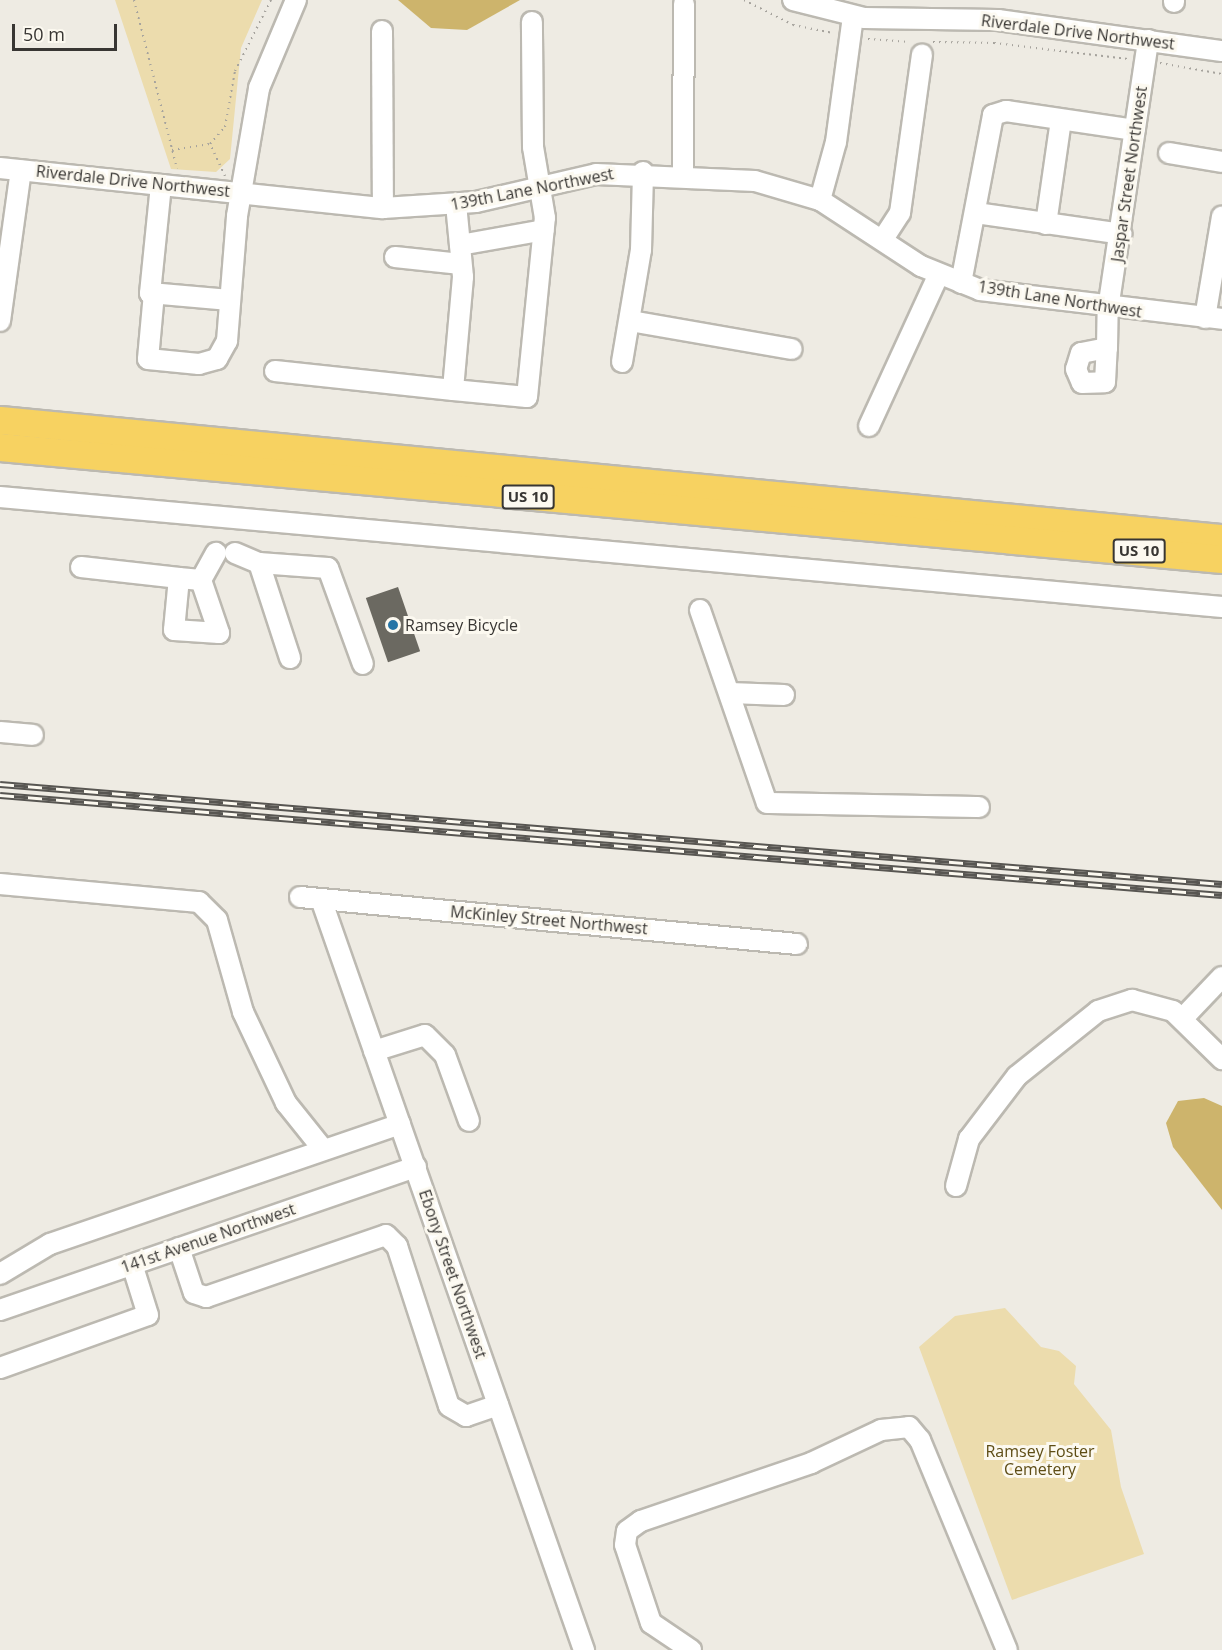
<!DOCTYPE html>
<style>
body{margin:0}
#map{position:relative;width:1222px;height:1650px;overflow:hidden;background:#eeebe3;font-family:"Open Sans",sans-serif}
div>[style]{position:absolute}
.green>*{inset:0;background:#ecdcad}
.water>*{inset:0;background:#cdb46c}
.building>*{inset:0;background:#6b6961;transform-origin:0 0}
.path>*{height:2px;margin-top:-1px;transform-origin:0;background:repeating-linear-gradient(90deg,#a6a39d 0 1.5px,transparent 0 6px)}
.roads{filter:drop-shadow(2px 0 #bcb9b1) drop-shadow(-2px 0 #bcb9b1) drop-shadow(0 2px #bcb9b1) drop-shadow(0 -2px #bcb9b1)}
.minor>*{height:20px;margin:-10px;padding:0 10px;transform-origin:10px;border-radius:10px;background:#fff}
.highway>*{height:27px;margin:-13.5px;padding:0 13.5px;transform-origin:13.5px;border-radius:13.5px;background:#f7d261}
.rail>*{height:7px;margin-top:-3.5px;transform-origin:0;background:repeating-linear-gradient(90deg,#fcf9f0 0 14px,#585652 0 28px);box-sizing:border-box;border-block:2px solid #585652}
.dots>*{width:16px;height:16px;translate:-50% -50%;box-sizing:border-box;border:3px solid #fcf9f0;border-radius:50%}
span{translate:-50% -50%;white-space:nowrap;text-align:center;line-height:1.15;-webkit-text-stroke:6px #fcf9f0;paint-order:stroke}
.shield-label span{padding:2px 4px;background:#fcf9f0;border:2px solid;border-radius:4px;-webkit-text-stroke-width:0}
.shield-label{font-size:15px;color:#383633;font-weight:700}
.street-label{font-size:16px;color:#383633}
.poi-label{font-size:16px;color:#383633}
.left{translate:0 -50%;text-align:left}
.park-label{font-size:16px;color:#5e4d15}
.scale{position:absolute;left:12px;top:24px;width:105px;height:27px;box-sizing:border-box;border:3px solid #383633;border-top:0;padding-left:8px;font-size:18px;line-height:21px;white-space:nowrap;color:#383633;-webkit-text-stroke:4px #fcf9f0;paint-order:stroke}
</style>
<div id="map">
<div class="green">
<div style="clip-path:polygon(115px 0,262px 0,241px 48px,230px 159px,216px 172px,171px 169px)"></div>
<div style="clip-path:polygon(1005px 1308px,1041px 1347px,1059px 1351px,1076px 1366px,1074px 1384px,1111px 1430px,1121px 1487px,1144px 1554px,1012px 1600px,919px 1347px,955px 1316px)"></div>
</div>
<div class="water">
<div style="clip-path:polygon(398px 0,520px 0,467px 30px,431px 28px)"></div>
<div style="clip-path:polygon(1204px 1098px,1222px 1106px,1222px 1210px,1173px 1147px,1166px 1123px,1178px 1101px)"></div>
</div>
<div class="building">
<div style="left:398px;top:587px;width:68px;height:34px;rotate:71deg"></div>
</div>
<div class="path">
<div style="left:134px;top:0;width:174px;rotate:75.7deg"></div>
<div style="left:744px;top:0;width:55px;rotate:27deg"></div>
<div style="left:793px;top:25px;width:41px;rotate:11.3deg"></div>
<div style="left:868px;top:39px;width:42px;rotate:4.1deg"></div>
<div style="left:933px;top:42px;width:61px;rotate:0.9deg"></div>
<div style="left:994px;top:43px;width:135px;rotate:6.8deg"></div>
<div style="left:1160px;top:63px;width:63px;rotate:10.1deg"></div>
<div style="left:172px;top:150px;width:38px;rotate:-9deg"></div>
<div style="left:225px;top:176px;width:35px;rotate:-115deg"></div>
<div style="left:210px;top:144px;width:23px;rotate:-49deg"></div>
<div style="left:225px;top:127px;width:57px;rotate:-79.9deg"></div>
<div style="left:235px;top:71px;width:80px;rotate:-63.1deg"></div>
</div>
<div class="roads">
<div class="minor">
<div style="left:793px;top:0;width:73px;rotate:14.2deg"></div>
<div style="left:864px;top:18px;width:134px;rotate:0.9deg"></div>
<div style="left:998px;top:20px;width:226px;rotate:7.9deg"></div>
<div style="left:1174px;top:2px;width:2px;rotate:-90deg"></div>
<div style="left:382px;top:31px;width:177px;rotate:89.7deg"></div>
<div style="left:1169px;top:153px;width:54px;rotate:9.6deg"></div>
<div style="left:0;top:168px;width:385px;rotate:6deg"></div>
<div style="left:383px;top:208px;width:93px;rotate:-3.7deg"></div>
<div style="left:476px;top:202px;width:123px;rotate:-13.1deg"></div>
<div style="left:596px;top:174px;width:159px;rotate:2.5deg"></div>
<div style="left:755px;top:181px;width:68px;rotate:16.3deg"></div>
<div style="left:820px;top:200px;width:121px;rotate:33.2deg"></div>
<div style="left:921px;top:266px;width:64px;rotate:22.1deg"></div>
<div style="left:980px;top:290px;width:244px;rotate:6.8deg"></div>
<div style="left:683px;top:175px;width:171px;rotate:-89.7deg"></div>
<div style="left:161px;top:185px;width:109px;rotate:95.8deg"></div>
<div style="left:150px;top:293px;width:80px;rotate:5deg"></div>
<div style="left:820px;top:200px;width:60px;rotate:-74.6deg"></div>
<div style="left:836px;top:142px;width:126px;rotate:-82.3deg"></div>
<div style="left:456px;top:204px;width:73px;rotate:84.5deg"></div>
<div style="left:463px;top:277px;width:113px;rotate:95.1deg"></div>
<div style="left:453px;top:390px;width:74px;rotate:5.4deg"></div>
<div style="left:527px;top:397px;width:180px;rotate:-84.3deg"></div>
<div style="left:545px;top:218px;width:72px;rotate:-99.6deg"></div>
<div style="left:533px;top:147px;width:125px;rotate:-90.5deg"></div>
<div style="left:976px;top:213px;width:147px;rotate:8.2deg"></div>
<div style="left:1046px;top:224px;width:105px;rotate:-81.8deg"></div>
<div style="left:883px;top:239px;width:31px;rotate:-57deg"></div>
<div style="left:900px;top:213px;width:160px;rotate:-82.1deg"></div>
<div style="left:460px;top:245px;width:85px;rotate:-10.1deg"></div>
<div style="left:395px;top:257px;width:66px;rotate:6.1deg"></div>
<div style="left:961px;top:283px;width:171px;rotate:-79.2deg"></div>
<div style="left:993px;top:115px;width:14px;rotate:-17deg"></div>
<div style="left:1006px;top:111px;width:130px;rotate:8.4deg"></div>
<div style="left:154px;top:293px;width:66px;rotate:95.2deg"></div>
<div style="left:148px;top:359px;width:51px;rotate:5.6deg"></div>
<div style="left:199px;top:364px;width:19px;rotate:-16deg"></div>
<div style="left:217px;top:359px;width:21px;rotate:-61deg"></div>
<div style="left:227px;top:341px;width:125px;rotate:-85.4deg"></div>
<div style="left:237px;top:216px;width:130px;rotate:-80.2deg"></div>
<div style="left:259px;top:88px;width:95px;rotate:-67.2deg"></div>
<div style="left:1205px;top:318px;width:103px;rotate:-80.5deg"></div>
<div style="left:0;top:321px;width:152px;rotate:-82.1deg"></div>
<div style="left:631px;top:321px;width:163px;rotate:9.9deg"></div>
<div style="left:1107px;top:348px;width:26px;rotate:169deg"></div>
<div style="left:1081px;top:353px;width:17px;rotate:107deg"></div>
<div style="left:1076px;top:369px;width:15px;rotate:67deg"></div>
<div style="left:1082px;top:383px;width:23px;rotate:-2deg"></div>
<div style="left:1105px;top:382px;width:34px;rotate:-87deg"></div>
<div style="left:1107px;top:348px;width:39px;rotate:-89deg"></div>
<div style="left:1108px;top:309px;width:272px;rotate:-81.5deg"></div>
<div style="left:622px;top:362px;width:114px;rotate:-80.4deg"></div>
<div style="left:641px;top:250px;width:78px;rotate:-88.5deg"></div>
<div style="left:275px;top:371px;width:179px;rotate:6.1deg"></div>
<div style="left:869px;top:426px;width:167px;rotate:-65.3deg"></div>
<div style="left:0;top:497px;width:1227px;rotate:5.14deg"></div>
<div style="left:235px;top:553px;width:26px;rotate:23deg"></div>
<div style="left:259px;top:563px;width:69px;rotate:4.1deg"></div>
<div style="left:328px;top:568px;width:102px;rotate:70deg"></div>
<div style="left:259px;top:563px;width:100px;rotate:71.9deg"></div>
<div style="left:81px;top:567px;width:99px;rotate:6.4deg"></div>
<div style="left:179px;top:578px;width:22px;rotate:5deg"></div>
<div style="left:201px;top:580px;width:56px;rotate:71.2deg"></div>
<div style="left:219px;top:633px;width:45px;rotate:-176.2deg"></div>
<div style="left:174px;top:630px;width:52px;rotate:-84.5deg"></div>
<div style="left:201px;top:580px;width:31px;rotate:-61deg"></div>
<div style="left:700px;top:610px;width:204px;rotate:70.9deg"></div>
<div style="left:767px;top:803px;width:212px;rotate:1.1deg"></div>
<div style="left:730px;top:693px;width:54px;rotate:2.1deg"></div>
<div style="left:0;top:732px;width:33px;rotate:5deg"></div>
<div style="left:0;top:884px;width:200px;rotate:5.2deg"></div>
<div style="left:199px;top:902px;width:25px;rotate:45deg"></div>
<div style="left:217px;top:920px;width:96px;rotate:74.2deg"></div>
<div style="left:243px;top:1012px;width:101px;rotate:64.7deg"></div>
<div style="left:286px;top:1103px;width:58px;rotate:51.3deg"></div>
<div style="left:300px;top:897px;width:499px;rotate:5.4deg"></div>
<div style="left:321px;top:899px;width:796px;rotate:70.7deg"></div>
<div style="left:1182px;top:1019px;width:58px;rotate:-46.4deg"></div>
<div style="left:374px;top:1051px;width:53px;rotate:-17.4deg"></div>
<div style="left:425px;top:1035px;width:28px;rotate:45deg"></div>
<div style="left:445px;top:1055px;width:70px;rotate:70deg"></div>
<div style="left:956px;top:1186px;width:49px;rotate:-74.5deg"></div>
<div style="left:969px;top:1139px;width:79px;rotate:-52.7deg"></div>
<div style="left:1017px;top:1076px;width:104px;rotate:-38.7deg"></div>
<div style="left:1098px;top:1011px;width:36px;rotate:-18deg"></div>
<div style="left:1132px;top:1000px;width:42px;rotate:15deg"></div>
<div style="left:1173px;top:1011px;width:69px;rotate:44.4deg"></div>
<div style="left:179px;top:1248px;width:47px;rotate:71.6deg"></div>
<div style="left:194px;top:1293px;width:13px;rotate:18deg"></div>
<div style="left:206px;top:1297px;width:190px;rotate:-19deg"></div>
<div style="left:386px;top:1235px;width:16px;rotate:45deg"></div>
<div style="left:397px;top:1246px;width:168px;rotate:72deg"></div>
<div style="left:449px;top:1406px;width:20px;rotate:30deg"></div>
<div style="left:466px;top:1416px;width:34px;rotate:-19deg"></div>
<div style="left:0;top:1274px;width:58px;rotate:-31deg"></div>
<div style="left:50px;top:1244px;width:370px;rotate:-18.9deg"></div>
<div style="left:0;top:1310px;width:440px;rotate:-19deg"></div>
<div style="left:0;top:1368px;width:157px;rotate:-19.7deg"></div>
<div style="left:148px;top:1315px;width:53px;rotate:-107.4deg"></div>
<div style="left:691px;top:1650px;width:48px;rotate:-146deg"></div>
<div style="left:651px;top:1623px;width:82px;rotate:-108.4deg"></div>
<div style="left:625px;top:1545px;width:14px;rotate:-82deg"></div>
<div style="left:627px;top:1531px;width:17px;rotate:-36deg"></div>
<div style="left:641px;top:1521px;width:180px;rotate:-18.8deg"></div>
<div style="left:811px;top:1463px;width:77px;rotate:-25.2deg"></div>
<div style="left:881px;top:1430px;width:28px;rotate:-6deg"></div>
<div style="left:909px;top:1427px;width:17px;rotate:50deg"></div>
<div style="left:920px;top:1440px;width:227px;rotate:67.5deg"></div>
</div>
<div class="highway">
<div style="left:0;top:420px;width:1228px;rotate:5.52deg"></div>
<div style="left:0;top:447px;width:1227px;rotate:5.24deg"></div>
</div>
</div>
<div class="rail">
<div style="left:0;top:784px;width:1226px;rotate:4.68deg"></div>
<div style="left:0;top:795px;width:1226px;rotate:4.68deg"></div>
</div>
<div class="dots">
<div style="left:393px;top:625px;background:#2675a6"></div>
</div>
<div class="shield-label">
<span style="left:528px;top:497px">US 10</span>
<span style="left:1139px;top:551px">US 10</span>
</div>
<div class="street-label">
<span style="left:1078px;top:32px;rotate:7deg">Riverdale Drive Northwest</span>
<span style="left:1129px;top:174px;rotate:-82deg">Jaspar Street Northwest</span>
<span style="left:133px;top:181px;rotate:6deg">Riverdale Drive Northwest</span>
<span style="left:532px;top:189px;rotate:-11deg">139th Lane Northwest</span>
<span style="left:1060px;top:299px;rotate:9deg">139th Lane Northwest</span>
<span style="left:549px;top:920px;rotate:5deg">McKinley Street Northwest</span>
<span style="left:208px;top:1238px;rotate:-19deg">141st Avenue Northwest</span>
<span style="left:453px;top:1274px;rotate:71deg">Ebony Street Northwest</span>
</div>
<div class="poi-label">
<span class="left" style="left:405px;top:625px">Ramsey Bicycle</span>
</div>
<div class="park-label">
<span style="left:1040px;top:1460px">Ramsey Foster<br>Cemetery</span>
</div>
<div class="scale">50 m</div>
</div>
